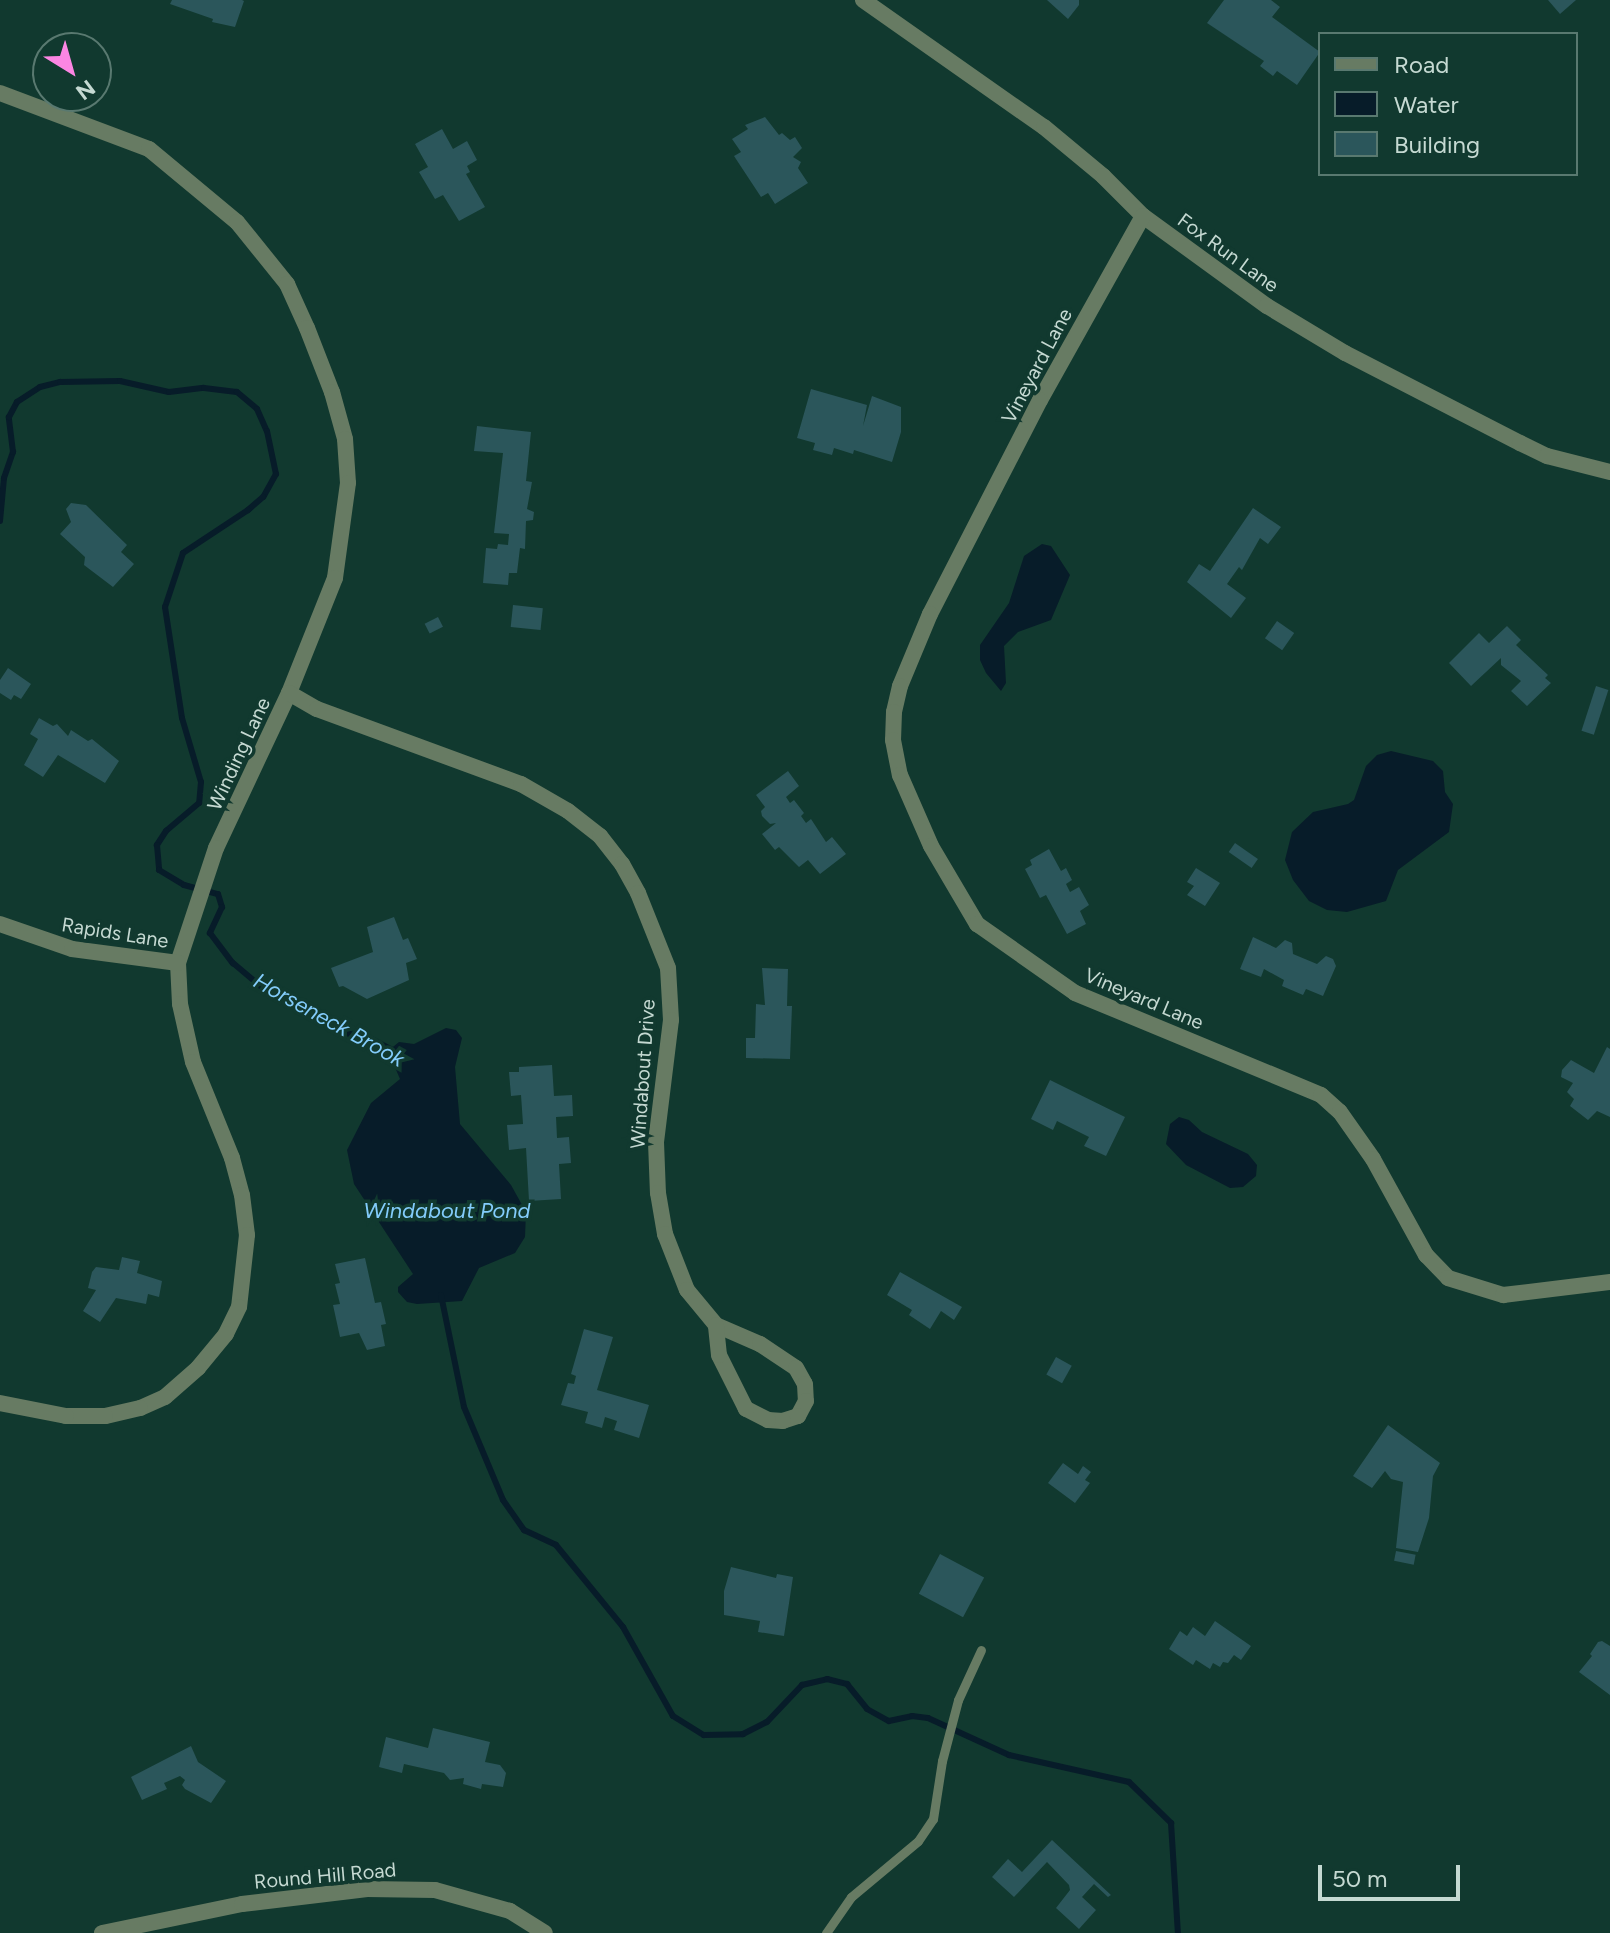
<!DOCTYPE html>
<style>
body{margin:0}
#map{position:relative;width:1610px;height:1933px;overflow:hidden;background:#11392f;font-family:Figtree,sans-serif}
div>[style]{position:absolute}
.water>*{inset:0;background:#071c29}
.stream>*{height:6px;margin:-3px;padding:0 3px;transform-origin:3px;border-radius:3px;background:#071c29}
.building>*{inset:0;background:#2b565b;transform-origin:0 0}
.service>*{height:9px;margin:-4.5px;padding:0 4.5px;transform-origin:4.5px;border-radius:4.5px;background:#677b63}
.minor>*{height:16px;margin:-8px;padding:0 8px;transform-origin:8px;border-radius:8px;background:#677b63}
.tertiary>*{height:16px;margin:-8px;padding:0 8px;transform-origin:8px;border-radius:8px;background:#677b63}
span{translate:-50% -50%;white-space:nowrap;text-align:center;line-height:1.15;-webkit-text-stroke:7px #11392f;paint-order:stroke}
.street-label{font-size:20px;color:#c5d9d2}
.water-label{font-size:22px;color:#83ccfb;font-style:italic}
.legend{position:absolute;left:1318px;top:32px;width:260px;height:144px;box-sizing:border-box;background:#11392f;border:2px solid #597970;margin:0;padding:10px 14px;list-style:none;font-size:24px;color:#c5d9d2}
.legend li{display:flex;align-items:center;gap:16px;height:40px}
.legend b{width:40px;border:2px solid #597970}
.north{position:absolute;left:32px;top:32px;width:80px;height:80px;box-sizing:border-box;background:#11392f;border:2px solid #597970;border-radius:50%;rotate:143deg;font-size:22px;font-weight:700;line-height:32px;text-align:center;color:#c5d9d2}
.north::after{content:'';display:block;margin:auto;width:28px;height:36px;background:#fc86e3;clip-path:polygon(50% 0,100% 100%,50% 72%,0 100%)}
.scale{position:absolute;left:1318px;top:1865px;width:142px;height:36px;box-sizing:border-box;border:4px solid #c5d9d2;border-top:0;padding-left:10px;font-size:24px;line-height:28px;white-space:nowrap;color:#c5d9d2;-webkit-text-stroke:6px #11392f;paint-order:stroke}
</style>
<div id="map">
<div class="water">
<div style="clip-path:polygon(1042px 544px,1051px 546px,1070px 575px,1051px 620px,1018px 632px,1004px 646px,1006px 683px,1001px 691px,986px 673px,980px 660px,980px 645px,1009px 603px,1024px 556px)"></div>
<div style="clip-path:polygon(1391px 751px,1433px 761px,1443px 771px,1445px 792px,1453px 804px,1449px 832px,1398px 870px,1386px 901px,1347px 912px,1327px 910px,1309px 901px,1293px 880px,1285px 860px,1292px 832px,1313px 812px,1348px 804px,1354px 800px,1366px 766px,1377px 755px)"></div>
<div style="clip-path:polygon(446px 1028px,456px 1030px,462px 1038px,455px 1067px,460px 1124px,511px 1185px,526px 1212px,525px 1237px,515px 1253px,479px 1268px,462px 1301px,417px 1304px,407px 1302px,398px 1292px,398px 1287px,413px 1274px,354px 1184px,347px 1150px,371px 1103px,400px 1079px,388px 1051px,399px 1042px,414px 1044px)"></div>
<div style="clip-path:polygon(1179px 1117px,1189px 1120px,1202px 1132px,1248px 1154px,1257px 1165px,1256px 1176px,1243px 1187px,1230px 1188px,1186px 1165px,1166px 1144px,1170px 1124px)"></div>
</div>
<div class="stream">
<div style="left:0;top:521px;width:43px;rotate:-84.7deg"></div>
<div style="left:4px;top:478px;width:28px;rotate:-71deg"></div>
<div style="left:13px;top:452px;width:35px;rotate:-97deg"></div>
<div style="left:9px;top:417px;width:17px;rotate:-62deg"></div>
<div style="left:17px;top:402px;width:27px;rotate:-33deg"></div>
<div style="left:40px;top:387px;width:21px;rotate:-14deg"></div>
<div style="left:60px;top:382px;width:60px;rotate:-1deg"></div>
<div style="left:120px;top:381px;width:50px;rotate:12.7deg"></div>
<div style="left:169px;top:392px;width:35px;rotate:-7deg"></div>
<div style="left:204px;top:388px;width:33px;rotate:7deg"></div>
<div style="left:237px;top:392px;width:26px;rotate:40deg"></div>
<div style="left:257px;top:409px;width:24px;rotate:66deg"></div>
<div style="left:267px;top:431px;width:44px;rotate:78.2deg"></div>
<div style="left:276px;top:474px;width:26px;rotate:119deg"></div>
<div style="left:263px;top:497px;width:20px;rotate:139deg"></div>
<div style="left:248px;top:510px;width:78px;rotate:146.5deg"></div>
<div style="left:183px;top:553px;width:57px;rotate:108.4deg"></div>
<div style="left:165px;top:607px;width:112px;rotate:81.3deg"></div>
<div style="left:182px;top:718px;width:67px;rotate:73.5deg"></div>
<div style="left:201px;top:782px;width:21px;rotate:95deg"></div>
<div style="left:199px;top:803px;width:43px;rotate:139.7deg"></div>
<div style="left:166px;top:831px;width:17px;rotate:123deg"></div>
<div style="left:157px;top:845px;width:25px;rotate:85deg"></div>
<div style="left:159px;top:870px;width:29px;rotate:31deg"></div>
<div style="left:184px;top:885px;width:35px;rotate:15deg"></div>
<div style="left:218px;top:894px;width:14px;rotate:73deg"></div>
<div style="left:222px;top:907px;width:29px;rotate:115deg"></div>
<div style="left:210px;top:933px;width:38px;rotate:53deg"></div>
<div style="left:233px;top:963px;width:40px;rotate:40deg"></div>
<div style="left:264px;top:989px;width:89px;rotate:28.9deg"></div>
<div style="left:342px;top:1032px;width:30px;rotate:14deg"></div>
<div style="left:371px;top:1039px;width:29px;rotate:27deg"></div>
<div style="left:441px;top:1295px;width:114px;rotate:78.4deg"></div>
<div style="left:464px;top:1407px;width:101px;rotate:67.2deg"></div>
<div style="left:503px;top:1500px;width:37px;rotate:55deg"></div>
<div style="left:524px;top:1530px;width:35px;rotate:25deg"></div>
<div style="left:556px;top:1545px;width:106px;rotate:50.7deg"></div>
<div style="left:623px;top:1627px;width:102px;rotate:60.7deg"></div>
<div style="left:673px;top:1716px;width:36px;rotate:32deg"></div>
<div style="left:704px;top:1735px;width:39px;rotate:-1deg"></div>
<div style="left:743px;top:1734px;width:27px;rotate:-27deg"></div>
<div style="left:767px;top:1722px;width:51px;rotate:-46.6deg"></div>
<div style="left:802px;top:1685px;width:26px;rotate:-13deg"></div>
<div style="left:827px;top:1679px;width:21px;rotate:14deg"></div>
<div style="left:847px;top:1684px;width:32px;rotate:51deg"></div>
<div style="left:867px;top:1709px;width:25px;rotate:29deg"></div>
<div style="left:889px;top:1721px;width:24px;rotate:-12deg"></div>
<div style="left:912px;top:1716px;width:16px;rotate:7deg"></div>
<div style="left:928px;top:1718px;width:89px;rotate:24.6deg"></div>
<div style="left:1009px;top:1755px;width:123px;rotate:12.7deg"></div>
<div style="left:1129px;top:1782px;width:59px;rotate:44.3deg"></div>
<div style="left:1171px;top:1823px;width:110px;rotate:86.4deg"></div>
</div>
<div class="building">
<div style="clip-path:polygon(172px 0,242px 0,244px 1px,235px 27px,212px 22px,213px 19px,170px 4px)"></div>
<div style="clip-path:polygon(1047px 0,1079px 0,1079px 5px,1068px 19px)"></div>
<div style="clip-path:polygon(1224px 0,1271px 0,1280px 7px,1272px 17px,1320px 52px,1297px 85px,1277px 71px,1273px 76px,1260px 66px,1264px 61px,1207px 23px)"></div>
<div style="clip-path:polygon(1548px 0,1576px 0,1560px 14px)"></div>
<div style="clip-path:polygon(765px 117px,779px 135px,782px 133px,790px 140px,795px 137px,802px 148px,793px 157px,801px 162px,798px 168px,808px 183px,775px 204px,768px 193px,761px 197px,734px 156px,741px 152px,732px 139px,748px 129px,745px 125px)"></div>
<div style="clip-path:polygon(442px 129px,453px 149px,467px 141px,477px 160px,467px 166px,470px 172px,466px 174px,485px 207px,459px 221px,443px 195px,435px 199px,419px 172px,428px 167px,415px 144px)"></div>
<div style="clip-path:polygon(811px 389px,867px 405px,863px 426px,872px 396px,901px 407px,901px 432px,892px 462px,854px 450px,853px 454px,834px 448px,832px 455px,813px 450px,815px 443px,797px 438px)"></div>
<div style="clip-path:polygon(477px 426px,531px 432px,526px 481px,532px 482px,527px 509px,534px 512px,533px 520px,526px 521px,525px 549px,520px 548px,517px 573px,509px 573px,508px 585px,483px 583px,486px 548px,497px 549px,498px 544px,508px 545px,509px 534px,494px 533px,503px 453px,474px 451px)"></div>
<div style="clip-path:polygon(71px 503px,86px 505px,127px 545px,121px 552px,134px 564px,113px 587px,84px 565px,85px 557px,60px 534px,71px 522px,66px 509px)"></div>
<div style="clip-path:polygon(1253px 508px,1281px 527px,1268px 544px,1260px 538px,1242px 570px,1239px 567px,1227px 584px,1246px 598px,1231px 618px,1187px 582px,1199px 564px,1210px 571px)"></div>
<div style="left:513px;top:605px;width:30px;height:22px;rotate:6deg"></div>
<div style="left:438px;top:617px;width:11px;height:15px;rotate:63deg"></div>
<div style="left:1277px;top:621px;width:21px;height:21px;rotate:35deg"></div>
<div style="clip-path:polygon(1507px 626px,1521px 640px,1516px 645px,1548px 675px,1545px 678px,1551px 683px,1527px 706px,1511px 691px,1521px 681px,1501px 665px,1501px 658px,1471px 686px,1449px 663px,1479px 633px,1489px 643px)"></div>
<div style="clip-path:polygon(8px 668px,31px 684px,21px 699px,14px 695px,11px 700px,0 693px,0 680px)"></div>
<div style="left:1596px;top:686px;width:13px;height:47px;rotate:18deg"></div>
<div style="clip-path:polygon(39px 718px,53px 726px,57px 724px,68px 736px,71px 730px,88px 741px,92px 739px,119px 761px,105px 783px,58px 755px,43px 777px,24px 765px,38px 739px,30px 734px)"></div>
<div style="clip-path:polygon(788px 771px,799px 786px,786px 797px,790px 803px,794px 800px,804px 813px,801px 816px,806px 823px,811px 819px,826px 842px,832px 837px,846px 854px,820px 874px,808px 860px,799px 867px,779px 847px,775px 850px,762px 834px,776px 823px,770px 824px,762px 816px,761px 811px,765px 807px,756px 795px)"></div>
<div style="left:1235px;top:843px;width:28px;height:11px;rotate:35deg"></div>
<div style="clip-path:polygon(1049px 849px,1061px 871px,1066px 868px,1072px 880px,1066px 884px,1070px 892px,1079px 887px,1089px 905px,1080px 911px,1086px 924px,1067px 934px,1046px 895px,1040px 898px,1025px 869px,1032px 865px,1030px 860px)"></div>
<div style="clip-path:polygon(1196px 868px,1220px 883px,1205px 906px,1187px 895px,1194px 886px,1187px 882px)"></div>
<div style="clip-path:polygon(394px 917px,403px 940px,408px 938px,417px 959px,406px 963px,409px 980px,367px 999px,343px 986px,339px 987px,331px 968px,373px 952px,367px 927px)"></div>
<div style="clip-path:polygon(1253px 937px,1276px 948px,1285px 940px,1292px 943px,1293px 954px,1317px 964px,1326px 956px,1333px 959px,1336px 966px,1323px 996px,1306px 989px,1303px 995px,1282px 986px,1284px 980px,1264px 969px,1261px 977px,1240px 969px)"></div>
<div style="clip-path:polygon(762px 968px,788px 969px,787px 1006px,792px 1006px,790px 1059px,746px 1058px,746px 1038px,755px 1038px,756px 1004px,765px 1005px)"></div>
<div style="clip-path:polygon(1607px 1047px,1610px 1049px,1610px 1117px,1597px 1111px,1588px 1120px,1570px 1106px,1574px 1099px,1567px 1092px,1573px 1083px,1561px 1077px,1562px 1070px,1571px 1060px,1594px 1073px)"></div>
<div style="clip-path:polygon(552px 1065px,554px 1096px,572px 1095px,573px 1116px,556px 1117px,557px 1138px,569px 1137px,571px 1163px,559px 1164px,561px 1199px,529px 1201px,526px 1148px,509px 1150px,507px 1125px,523px 1124px,521px 1095px,511px 1096px,509px 1072px,519px 1072px,519px 1067px)"></div>
<div style="clip-path:polygon(1050px 1080px,1125px 1117px,1106px 1156px,1084px 1146px,1089px 1137px,1057px 1121px,1053px 1130px,1031px 1119px)"></div>
<div style="clip-path:polygon(122px 1257px,140px 1261px,137px 1273px,162px 1281px,159px 1297px,148px 1294px,146px 1304px,116px 1298px,100px 1322px,83px 1311px,96px 1290px,88px 1288px,92px 1272px,96px 1267px,119px 1270px)"></div>
<div style="clip-path:polygon(365px 1258px,375px 1303px,381px 1302px,386px 1324px,381px 1325px,385px 1346px,367px 1350px,359px 1333px,340px 1337px,333px 1305px,340px 1304px,335px 1284px,340px 1283px,335px 1264px)"></div>
<div style="clip-path:polygon(900px 1272px,962px 1307px,954px 1320px,941px 1311px,930px 1329px,909px 1315px,912px 1310px,887px 1295px)"></div>
<div style="clip-path:polygon(584px 1329px,613px 1337px,597px 1390px,649px 1405px,639px 1438px,614px 1430px,617px 1421px,605px 1417px,602px 1428px,585px 1423px,588px 1412px,561px 1405px,568px 1383px,574px 1384px,576px 1376px,571px 1374px)"></div>
<div style="left:1056px;top:1357px;width:18px;height:20px;rotate:29deg"></div>
<div style="clip-path:polygon(1388px 1425px,1440px 1463px,1433px 1476px,1429px 1518px,1418px 1552px,1396px 1548px,1403px 1482px,1391px 1479px,1385px 1471px,1372px 1488px,1353px 1476px)"></div>
<div style="clip-path:polygon(1063px 1463px,1078px 1474px,1083px 1466px,1091px 1472px,1085px 1480px,1090px 1483px,1075px 1503px,1048px 1483px)"></div>
<div style="left:1396px;top:1551px;width:20px;height:10px;rotate:11deg"></div>
<div style="left:940px;top:1554px;width:50px;height:45px;rotate:28deg"></div>
<div style="clip-path:polygon(731px 1567px,776px 1578px,777px 1574px,793px 1577px,784px 1636px,758px 1632px,760px 1621px,724px 1615px,724px 1591px)"></div>
<div style="clip-path:polygon(1215px 1621px,1251px 1646px,1241px 1660px,1234px 1655px,1228px 1663px,1223px 1662px,1220px 1667px,1213px 1663px,1210px 1669px,1196px 1660px,1193px 1665px,1169px 1649px,1180px 1631px,1187px 1636px,1193px 1627px,1205px 1636px)"></div>
<div style="clip-path:polygon(1602px 1641px,1610px 1646px,1610px 1695px,1579px 1672px,1592px 1656px,1590px 1654px,1598px 1642px)"></div>
<div style="clip-path:polygon(433px 1728px,490px 1742px,485px 1762px,500px 1765px,506px 1773px,503px 1787px,482px 1784px,481px 1789px,463px 1784px,464px 1778px,450px 1780px,444px 1773px,404px 1764px,402px 1773px,379px 1767px,386px 1737px,428px 1748px)"></div>
<div style="clip-path:polygon(191px 1746px,198px 1762px,226px 1781px,211px 1803px,185px 1789px,182px 1785px,185px 1780px,180px 1776px,164px 1783px,167px 1789px,142px 1800px,131px 1777px)"></div>
<div style="clip-path:polygon(1052px 1840px,1111px 1895px,1108px 1897px,1094px 1884px,1082px 1897px,1096px 1910px,1079px 1929px,1056px 1908px,1070px 1890px,1069px 1885px,1047px 1862px,1014px 1897px,992px 1877px,1008px 1859px,1022px 1872px)"></div>
</div>
<div class="service">
<div style="left:826px;top:1933px;width:44px;rotate:-55.2deg"></div>
<div style="left:851px;top:1897px;width:87px;rotate:-39.9deg"></div>
<div style="left:918px;top:1841px;width:27px;rotate:-56deg"></div>
<div style="left:933px;top:1819px;width:59px;rotate:-81.2deg"></div>
<div style="left:942px;top:1761px;width:63px;rotate:-75.3deg"></div>
<div style="left:958px;top:1700px;width:55px;rotate:-65.3deg"></div>
</div>
<div class="minor">
<div style="left:863px;top:0;width:221px;rotate:35.1deg"></div>
<div style="left:1044px;top:127px;width:77px;rotate:39.7deg"></div>
<div style="left:1103px;top:176px;width:57px;rotate:45deg"></div>
<div style="left:1143px;top:216px;width:153px;rotate:36deg"></div>
<div style="left:1267px;top:306px;width:91px;rotate:31.1deg"></div>
<div style="left:1345px;top:353px;width:197px;rotate:27.2deg"></div>
<div style="left:1520px;top:443px;width:30px;rotate:26deg"></div>
<div style="left:1547px;top:456px;width:65px;rotate:14.3deg"></div>
<div style="left:0;top:93px;width:159px;rotate:20.6deg"></div>
<div style="left:149px;top:149px;width:114px;rotate:39.7deg"></div>
<div style="left:237px;top:222px;width:80px;rotate:51.1deg"></div>
<div style="left:287px;top:284px;width:48px;rotate:65.6deg"></div>
<div style="left:307px;top:328px;width:69px;rotate:68.7deg"></div>
<div style="left:332px;top:392px;width:49px;rotate:74.5deg"></div>
<div style="left:345px;top:439px;width:44px;rotate:86.1deg"></div>
<div style="left:348px;top:483px;width:96px;rotate:97.8deg"></div>
<div style="left:335px;top:578px;width:124px;rotate:111.8deg"></div>
<div style="left:289px;top:693px;width:171px;rotate:115.2deg"></div>
<div style="left:216px;top:848px;width:121px;rotate:108.3deg"></div>
<div style="left:178px;top:963px;width:41px;rotate:87.2deg"></div>
<div style="left:180px;top:1004px;width:59px;rotate:77.4deg"></div>
<div style="left:193px;top:1062px;width:104px;rotate:67.9deg"></div>
<div style="left:232px;top:1158px;width:38px;rotate:75deg"></div>
<div style="left:242px;top:1195px;width:40px;rotate:82.9deg"></div>
<div style="left:247px;top:1235px;width:72px;rotate:96.3deg"></div>
<div style="left:239px;top:1307px;width:30px;rotate:116deg"></div>
<div style="left:226px;top:1334px;width:44px;rotate:129.5deg"></div>
<div style="left:198px;top:1368px;width:44px;rotate:138.7deg"></div>
<div style="left:165px;top:1397px;width:27px;rotate:156deg"></div>
<div style="left:140px;top:1408px;width:36px;rotate:167deg"></div>
<div style="left:105px;top:1416px;width:39px;rotate:180deg"></div>
<div style="left:66px;top:1416px;width:67px;rotate:-168.9deg"></div>
<div style="left:1143px;top:216px;width:211px;rotate:119.2deg"></div>
<div style="left:1040px;top:400px;width:241px;rotate:117.2deg"></div>
<div style="left:930px;top:614px;width:78px;rotate:112.6deg"></div>
<div style="left:900px;top:686px;width:27px;rotate:103deg"></div>
<div style="left:894px;top:712px;width:28px;rotate:92deg"></div>
<div style="left:893px;top:740px;width:36px;rotate:79deg"></div>
<div style="left:900px;top:775px;width:77px;rotate:66.4deg"></div>
<div style="left:931px;top:846px;width:91px;rotate:59.5deg"></div>
<div style="left:977px;top:924px;width:120px;rotate:35.1deg"></div>
<div style="left:1075px;top:993px;width:266px;rotate:22.5deg"></div>
<div style="left:1321px;top:1095px;width:25px;rotate:42deg"></div>
<div style="left:1340px;top:1112px;width:57px;rotate:54.9deg"></div>
<div style="left:1373px;top:1159px;width:110px;rotate:61.1deg"></div>
<div style="left:1426px;top:1255px;width:32px;rotate:46deg"></div>
<div style="left:1448px;top:1278px;width:58px;rotate:17.2deg"></div>
<div style="left:1503px;top:1295px;width:108px;rotate:-6.9deg"></div>
<div style="left:289px;top:693px;width:32px;rotate:30deg"></div>
<div style="left:317px;top:709px;width:217px;rotate:20.2deg"></div>
<div style="left:521px;top:784px;width:54px;rotate:29.9deg"></div>
<div style="left:568px;top:811px;width:41px;rotate:38deg"></div>
<div style="left:600px;top:836px;width:36px;rotate:52deg"></div>
<div style="left:622px;top:864px;width:33px;rotate:61deg"></div>
<div style="left:638px;top:893px;width:81px;rotate:68.2deg"></div>
<div style="left:668px;top:968px;width:52px;rotate:86.7deg"></div>
<div style="left:671px;top:1020px;width:123px;rotate:97deg"></div>
<div style="left:656px;top:1142px;width:51px;rotate:87.8deg"></div>
<div style="left:658px;top:1193px;width:42px;rotate:80.3deg"></div>
<div style="left:665px;top:1234px;width:60px;rotate:68.6deg"></div>
<div style="left:687px;top:1290px;width:45px;rotate:50.4deg"></div>
<div style="left:716px;top:1325px;width:48px;rotate:23.4deg"></div>
<div style="left:760px;top:1344px;width:43px;rotate:33.7deg"></div>
<div style="left:796px;top:1368px;width:18px;rotate:61deg"></div>
<div style="left:805px;top:1384px;width:17px;rotate:87deg"></div>
<div style="left:806px;top:1401px;width:17px;rotate:118deg"></div>
<div style="left:798px;top:1416px;width:16px;rotate:162deg"></div>
<div style="left:783px;top:1421px;width:15px;rotate:-176deg"></div>
<div style="left:768px;top:1420px;width:25px;rotate:-153deg"></div>
<div style="left:746px;top:1409px;width:60px;rotate:-116.6deg"></div>
<div style="left:719px;top:1355px;width:30px;rotate:-96deg"></div>
<div style="left:0;top:924px;width:76px;rotate:19.1deg"></div>
<div style="left:72px;top:949px;width:107px;rotate:7.5deg"></div>
</div>
<div class="tertiary">
<div style="left:102px;top:1933px;width:143px;rotate:-11.7deg"></div>
<div style="left:242px;top:1904px;width:126px;rotate:-6.8deg"></div>
<div style="left:367px;top:1889px;width:68px;rotate:0.8deg"></div>
<div style="left:435px;top:1890px;width:78px;rotate:15.6deg"></div>
<div style="left:510px;top:1911px;width:41px;rotate:32.2deg"></div>
</div>
<div class="street-label">
<span style="left:1228px;top:253px;rotate:36deg">Fox Run Lane</span>
<span style="left:1037px;top:366px;rotate:-62deg">Vineyard Lane</span>
<span style="left:239px;top:754px;rotate:-65deg">Winding Lane</span>
<span style="left:115px;top:933px;rotate:9deg">Rapids Lane</span>
<span style="left:1144px;top:999px;rotate:23deg">Vineyard Lane</span>
<span style="left:643px;top:1074px;rotate:-86deg">Windabout Drive</span>
<span style="left:325px;top:1876px;rotate:-5deg">Round Hill Road</span>
</div>
<div class="water-label">
<span style="left:329px;top:1020px;rotate:29deg">Horseneck Brook</span>
<span style="left:447px;top:1211px">Windabout Pond</span>
</div>
<ul class="legend">
<li><b style="height:10px;background:#677b63"></b>Road</li>
<li><b style="height:22px;background:#071c29"></b>Water</li>
<li><b style="height:22px;background:#2b565b"></b>Building</li>
</ul>
<div class="north">N</div>
<div class="scale">50 m</div>
</div>
